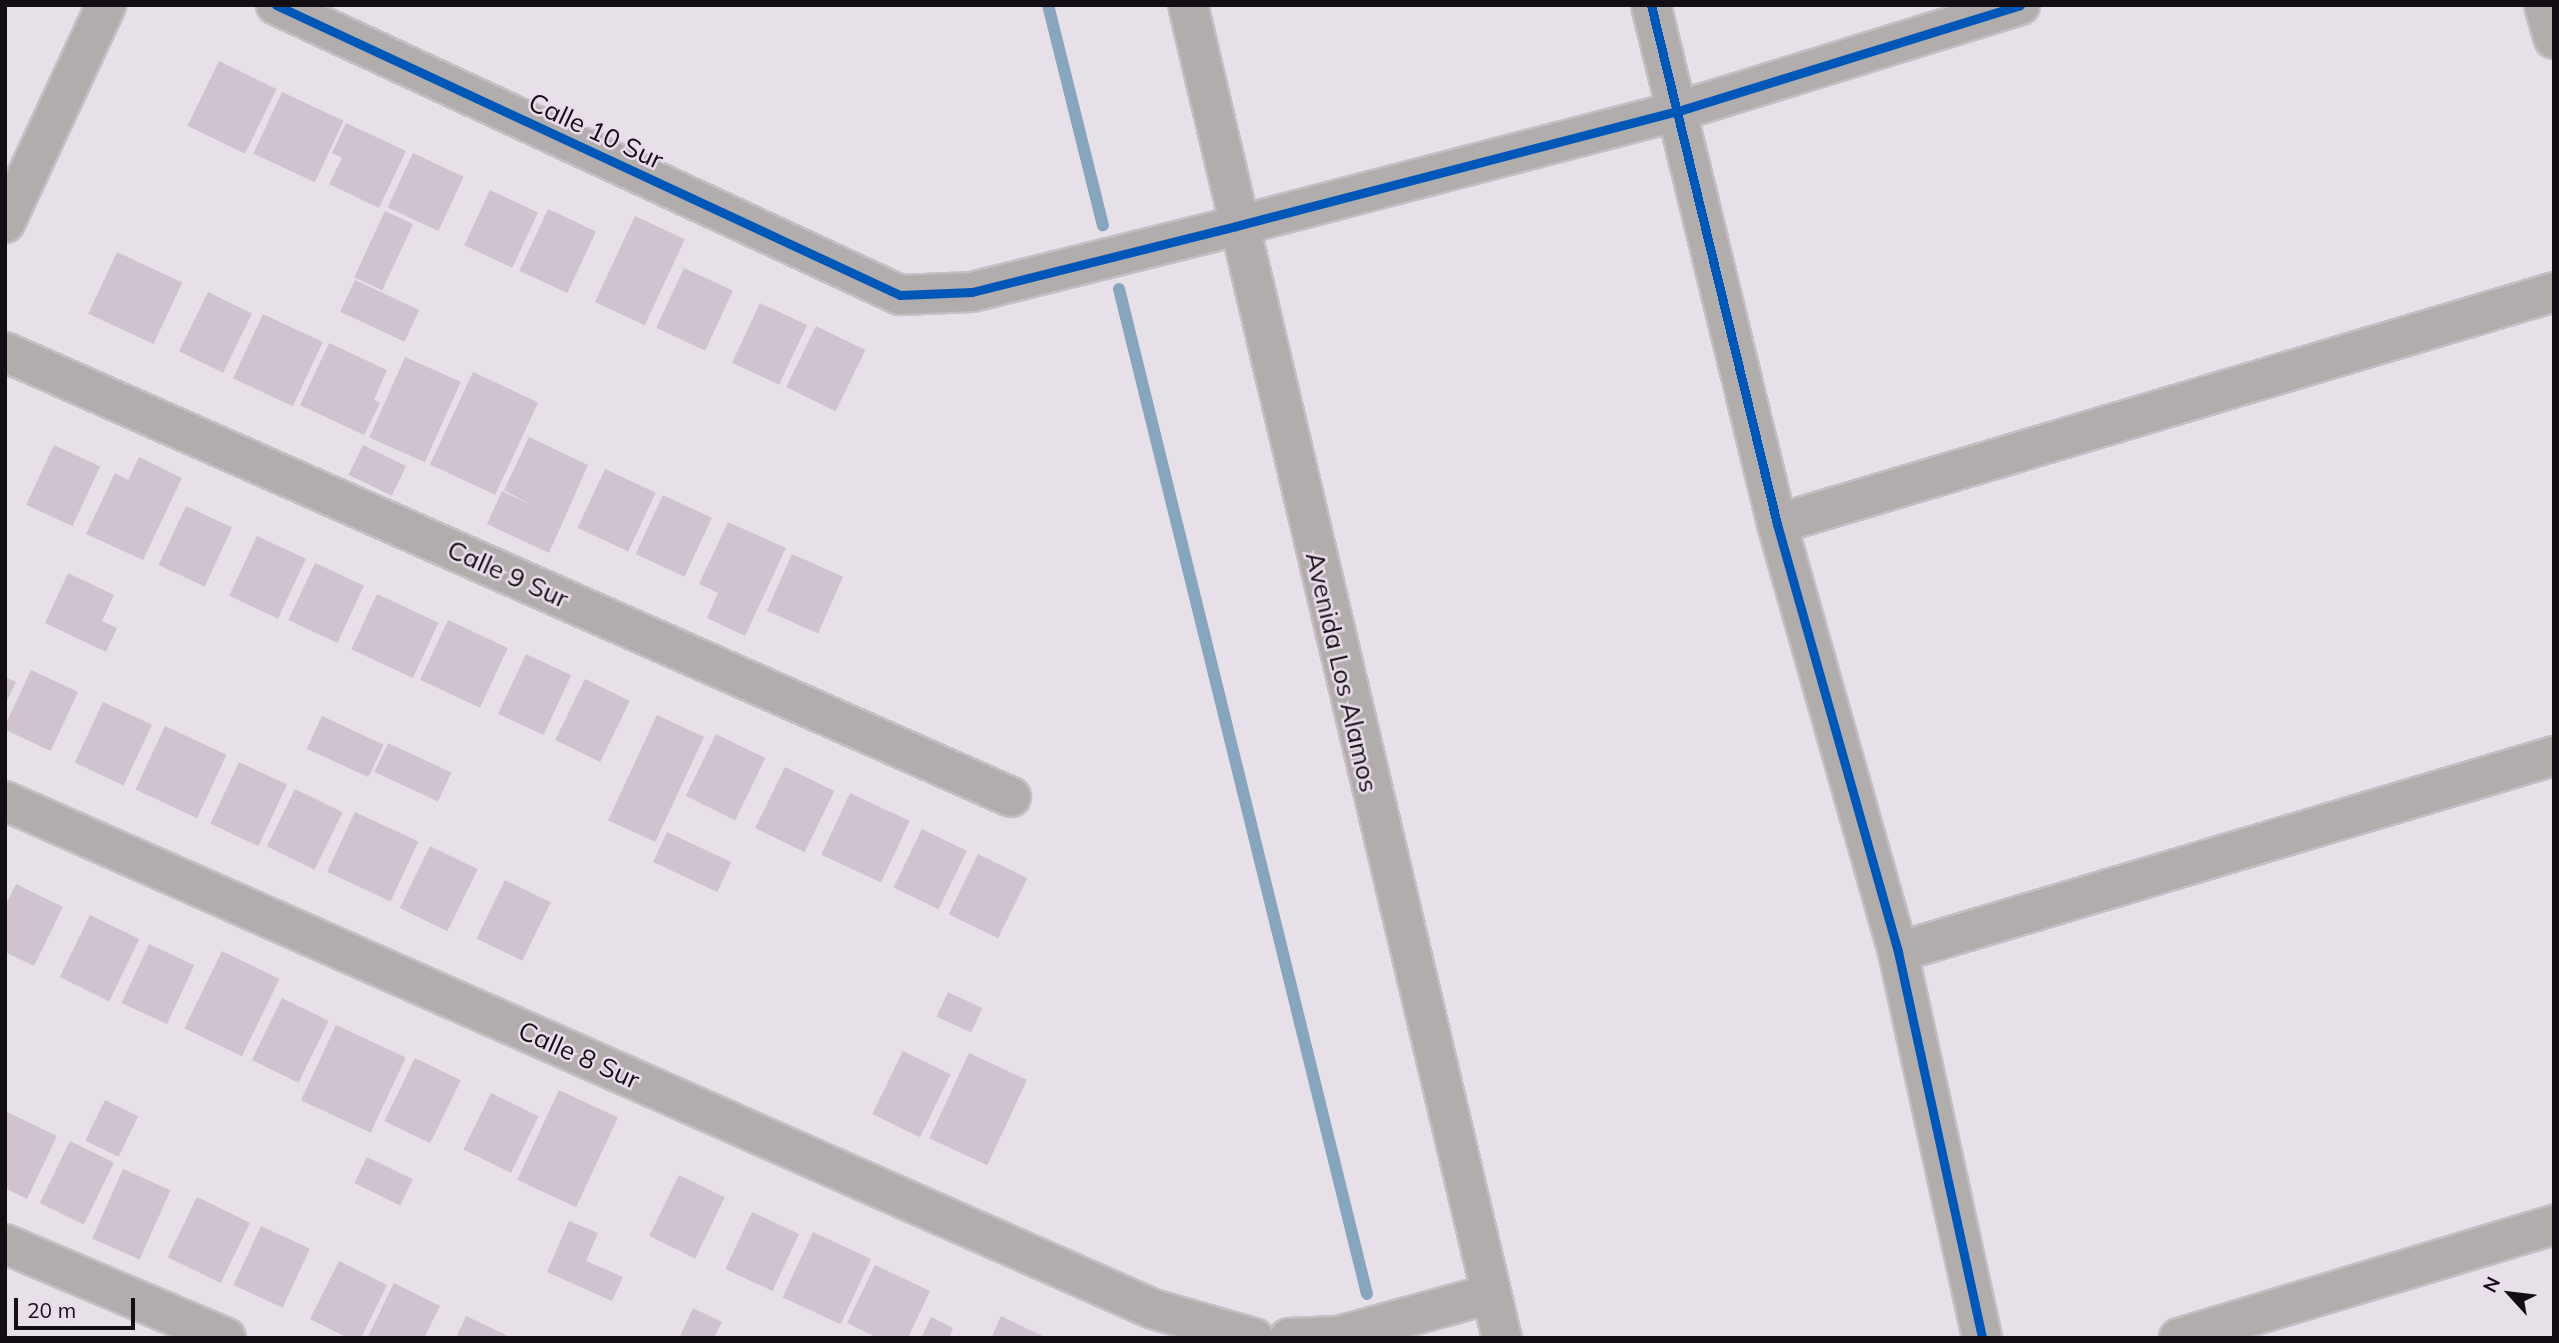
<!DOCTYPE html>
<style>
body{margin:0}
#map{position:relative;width:2559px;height:1343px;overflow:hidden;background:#e8e0e8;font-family:Mulish,sans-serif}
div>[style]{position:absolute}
.stream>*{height:12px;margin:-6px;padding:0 6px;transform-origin:6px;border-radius:6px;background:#87a5bd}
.building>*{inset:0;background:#cec3ce;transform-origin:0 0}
.roads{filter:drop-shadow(2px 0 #c5bfc5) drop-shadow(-2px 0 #c5bfc5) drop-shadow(0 2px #c5bfc5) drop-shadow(0 -2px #c5bfc5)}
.minor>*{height:38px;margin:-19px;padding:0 19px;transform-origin:19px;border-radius:19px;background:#b1adac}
.cycleway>*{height:9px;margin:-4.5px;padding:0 4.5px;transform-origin:4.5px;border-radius:4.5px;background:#0057b8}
span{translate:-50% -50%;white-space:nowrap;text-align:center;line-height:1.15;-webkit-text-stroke:5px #ebdcec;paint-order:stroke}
.street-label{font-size:26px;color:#130e14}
.frame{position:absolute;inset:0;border:7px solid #130e14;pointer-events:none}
.north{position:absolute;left:2475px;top:1259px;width:70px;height:70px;-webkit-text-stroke:5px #ebdcec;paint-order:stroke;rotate:297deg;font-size:19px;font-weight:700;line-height:28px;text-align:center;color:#130e14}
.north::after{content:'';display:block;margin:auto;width:24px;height:32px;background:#130e14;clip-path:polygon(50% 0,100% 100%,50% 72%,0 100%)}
.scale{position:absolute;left:14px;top:1298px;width:121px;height:32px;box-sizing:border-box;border:4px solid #130e14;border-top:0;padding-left:9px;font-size:21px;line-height:24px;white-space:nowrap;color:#130e14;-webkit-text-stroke:5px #ebdcec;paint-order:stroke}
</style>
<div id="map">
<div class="stream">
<div style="left:1048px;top:5px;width:227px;rotate:76deg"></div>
<div style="left:1119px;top:289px;width:1035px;rotate:76.14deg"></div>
</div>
<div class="building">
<div style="left:219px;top:61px;width:64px;height:72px;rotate:26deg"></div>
<div style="left:282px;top:92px;width:68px;height:68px;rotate:25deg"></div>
<div style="clip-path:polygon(346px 123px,406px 151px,379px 208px,329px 184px,342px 158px,332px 153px)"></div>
<div style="left:413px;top:153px;width:56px;height:60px;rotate:25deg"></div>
<div style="left:490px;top:190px;width:53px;height:61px;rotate:25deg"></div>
<div style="left:548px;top:209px;width:53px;height:68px;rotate:25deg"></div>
<div style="left:385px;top:211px;width:31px;height:73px;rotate:25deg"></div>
<div style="left:635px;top:216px;width:55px;height:95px;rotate:25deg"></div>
<div style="left:117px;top:252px;width:72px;height:68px;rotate:25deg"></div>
<div style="left:684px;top:268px;width:54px;height:66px;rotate:25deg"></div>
<div style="left:355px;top:280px;width:71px;height:35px;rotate:25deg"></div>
<div style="left:208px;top:292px;width:49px;height:66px;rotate:26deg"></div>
<div style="left:760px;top:303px;width:52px;height:66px;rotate:25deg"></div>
<div style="left:263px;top:314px;width:66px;height:71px;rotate:25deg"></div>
<div style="left:816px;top:326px;width:55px;height:68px;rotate:26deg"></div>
<div style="clip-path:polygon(329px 343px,387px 370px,374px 400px,380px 403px,364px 435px,300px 405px)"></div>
<div style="left:405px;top:357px;width:61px;height:88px;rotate:24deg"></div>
<div style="left:473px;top:372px;width:72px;height:102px;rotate:25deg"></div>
<div style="clip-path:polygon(529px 437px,588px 465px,549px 553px,487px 524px,502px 491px,533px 506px,504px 490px)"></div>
<div style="left:54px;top:445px;width:51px;height:66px;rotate:25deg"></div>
<div style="left:363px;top:445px;width:48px;height:33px;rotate:26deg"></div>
<div style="clip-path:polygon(139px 457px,182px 478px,143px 560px,86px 534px,115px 473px,128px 480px)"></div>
<div style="left:605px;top:469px;width:56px;height:65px;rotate:25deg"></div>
<div style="left:663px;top:495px;width:54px;height:65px;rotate:25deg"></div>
<div style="left:186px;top:506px;width:51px;height:65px;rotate:25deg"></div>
<div style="clip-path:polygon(728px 522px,786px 548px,745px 636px,707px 618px,718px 593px,699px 584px)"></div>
<div style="left:257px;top:536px;width:54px;height:66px;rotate:25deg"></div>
<div style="left:792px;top:554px;width:56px;height:62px;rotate:24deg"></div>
<div style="left:315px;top:563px;width:54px;height:63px;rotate:25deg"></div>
<div style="clip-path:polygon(68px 573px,114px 595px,102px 621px,117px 628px,106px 652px,45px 623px)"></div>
<div style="left:377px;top:594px;width:68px;height:61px;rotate:25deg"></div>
<div style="left:448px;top:620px;width:66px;height:66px;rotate:25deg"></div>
<div style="left:526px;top:654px;width:50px;height:66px;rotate:25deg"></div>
<div style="left:31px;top:670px;width:52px;height:65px;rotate:25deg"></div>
<div style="clip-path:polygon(5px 677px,16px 682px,5px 705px)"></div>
<div style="left:585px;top:679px;width:50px;height:68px;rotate:26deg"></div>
<div style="left:103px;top:702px;width:54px;height:67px;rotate:25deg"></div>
<div style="left:657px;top:715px;width:52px;height:116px;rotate:25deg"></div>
<div style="left:322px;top:716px;width:68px;height:36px;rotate:25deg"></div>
<div style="left:165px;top:726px;width:68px;height:70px;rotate:25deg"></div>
<div style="left:716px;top:734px;width:55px;height:69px;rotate:26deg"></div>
<div style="left:388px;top:743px;width:70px;height:32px;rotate:25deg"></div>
<div style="left:239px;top:762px;width:53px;height:68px;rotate:25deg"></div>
<div style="left:785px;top:767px;width:55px;height:68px;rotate:26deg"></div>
<div style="left:295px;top:789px;width:53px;height:64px;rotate:26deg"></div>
<div style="left:850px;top:793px;width:66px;height:68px;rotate:25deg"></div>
<div style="left:355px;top:812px;width:70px;height:66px;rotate:25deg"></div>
<div style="left:922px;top:829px;width:50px;height:65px;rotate:26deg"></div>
<div style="left:667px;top:832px;width:71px;height:33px;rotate:25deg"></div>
<div style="left:430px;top:846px;width:53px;height:69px;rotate:26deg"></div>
<div style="left:978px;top:854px;width:55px;height:67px;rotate:26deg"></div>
<div style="left:505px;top:880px;width:51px;height:65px;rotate:26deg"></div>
<div style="clip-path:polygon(16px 884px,63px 907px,34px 966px,5px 952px,5px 906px)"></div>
<div style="left:90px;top:915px;width:55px;height:69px;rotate:26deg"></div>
<div style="left:149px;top:944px;width:50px;height:65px;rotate:25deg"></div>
<div style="left:222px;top:951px;width:64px;height:86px;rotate:26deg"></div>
<div style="left:948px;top:992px;width:38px;height:27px;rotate:25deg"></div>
<div style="left:282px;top:998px;width:52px;height:69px;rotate:26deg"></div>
<div style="left:336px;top:1025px;width:77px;height:83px;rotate:25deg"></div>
<div style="left:903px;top:1051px;width:53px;height:70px;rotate:26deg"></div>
<div style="left:969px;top:1053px;width:64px;height:94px;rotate:25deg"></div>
<div style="left:415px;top:1058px;width:51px;height:70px;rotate:26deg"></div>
<div style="left:559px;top:1090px;width:65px;height:99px;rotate:25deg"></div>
<div style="left:491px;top:1093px;width:53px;height:63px;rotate:26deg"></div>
<div style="left:105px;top:1100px;width:37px;height:45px;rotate:26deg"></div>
<div style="clip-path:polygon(5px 1111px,57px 1136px,27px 1199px,5px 1188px)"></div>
<div style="left:70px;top:1141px;width:49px;height:69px;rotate:26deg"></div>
<div style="left:367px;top:1157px;width:51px;height:29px;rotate:26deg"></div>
<div style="left:123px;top:1169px;width:52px;height:76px;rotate:24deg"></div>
<div style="left:679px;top:1175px;width:51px;height:68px;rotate:26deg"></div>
<div style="left:197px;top:1197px;width:59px;height:67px;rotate:26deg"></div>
<div style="left:752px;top:1212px;width:52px;height:63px;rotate:25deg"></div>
<div style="clip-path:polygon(569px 1221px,598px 1233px,586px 1261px,623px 1277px,612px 1301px,547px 1272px)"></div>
<div style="left:261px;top:1226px;width:54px;height:65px;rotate:25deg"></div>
<div style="left:813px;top:1232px;width:64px;height:72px;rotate:25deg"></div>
<div style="clip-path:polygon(339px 1261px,387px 1285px,361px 1338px,348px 1338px,310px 1319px)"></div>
<div style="clip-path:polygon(875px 1265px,930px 1291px,908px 1338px,878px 1338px,847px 1323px)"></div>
<div style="clip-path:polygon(394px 1283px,440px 1306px,424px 1338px,367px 1338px)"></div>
<div style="clip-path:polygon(693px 1308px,722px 1322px,714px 1338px,679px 1338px)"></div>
<div style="clip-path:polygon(466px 1316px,512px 1338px,456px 1338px)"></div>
<div style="clip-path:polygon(1001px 1316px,1047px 1338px,991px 1338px)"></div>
<div style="clip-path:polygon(931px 1317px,953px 1328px,949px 1338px,921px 1338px)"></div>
</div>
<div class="roads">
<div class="minor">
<div style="left:276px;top:5px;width:688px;rotate:24.93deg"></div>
<div style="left:900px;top:295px;width:72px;rotate:-2.4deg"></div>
<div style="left:972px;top:292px;width:272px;rotate:-14deg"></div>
<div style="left:1236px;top:226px;width:454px;rotate:-14.6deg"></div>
<div style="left:1675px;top:112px;width:361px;rotate:-17.2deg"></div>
<div style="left:1188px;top:5px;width:1369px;rotate:76.75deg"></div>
<div style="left:1651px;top:5px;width:534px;rotate:76.35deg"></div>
<div style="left:1777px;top:524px;width:445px;rotate:74.2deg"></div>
<div style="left:1898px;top:952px;width:395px;rotate:77.7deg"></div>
<div style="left:2544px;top:5px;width:35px;rotate:74deg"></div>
<div style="left:5px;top:223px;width:240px;rotate:-65.1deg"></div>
<div style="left:5px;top:352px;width:1100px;rotate:23.86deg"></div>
<div style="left:1777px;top:524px;width:811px;rotate:-16.62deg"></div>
<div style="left:5px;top:801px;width:1255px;rotate:23.87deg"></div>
<div style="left:1153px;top:1309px;width:105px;rotate:16deg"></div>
<div style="left:1898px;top:952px;width:685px;rotate:-16.64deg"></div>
<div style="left:5px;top:1244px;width:240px;rotate:23deg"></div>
<div style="left:1289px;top:1338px;width:49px;rotate:-2.3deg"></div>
<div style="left:1338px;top:1336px;width:159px;rotate:-15.4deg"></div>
<div style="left:2179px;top:1338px;width:392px;rotate:-16.8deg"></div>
</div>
</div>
<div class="cycleway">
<div style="left:276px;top:5px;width:688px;rotate:24.93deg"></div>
<div style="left:900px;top:295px;width:72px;rotate:-2.4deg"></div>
<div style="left:972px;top:292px;width:272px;rotate:-14deg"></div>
<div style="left:1236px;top:226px;width:454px;rotate:-14.6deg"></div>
<div style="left:1675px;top:112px;width:361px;rotate:-17.2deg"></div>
<div style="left:1651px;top:5px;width:534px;rotate:76.35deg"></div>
<div style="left:1777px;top:524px;width:445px;rotate:74.2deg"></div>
<div style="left:1898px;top:952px;width:395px;rotate:77.7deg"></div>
</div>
<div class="street-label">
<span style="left:596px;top:131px;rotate:25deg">Calle 10 Sur</span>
<span style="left:508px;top:574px;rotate:24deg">Calle 9 Sur</span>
<span style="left:1342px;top:672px;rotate:77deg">Avenida Los Alamos</span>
<span style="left:579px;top:1055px;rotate:24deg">Calle 8 Sur</span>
</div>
<div class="frame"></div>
<div class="north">N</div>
<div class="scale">20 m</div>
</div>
